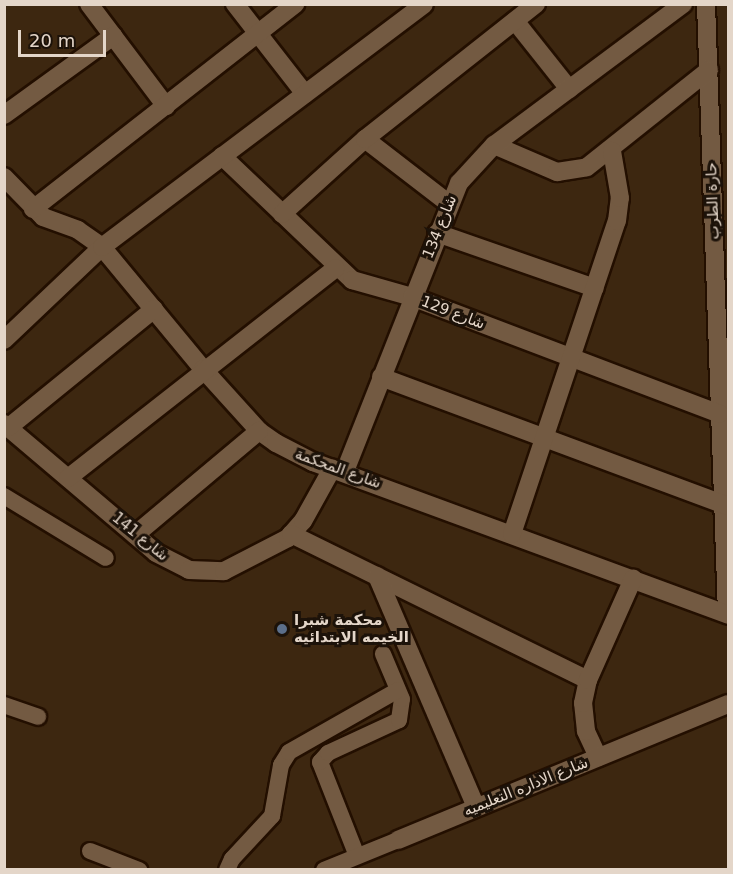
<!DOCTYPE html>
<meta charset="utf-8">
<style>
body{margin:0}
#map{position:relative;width:733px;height:874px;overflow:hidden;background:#3d2710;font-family:"DejaVu Sans","Noto Sans Arabic",sans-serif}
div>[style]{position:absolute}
.roads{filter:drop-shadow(2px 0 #230f00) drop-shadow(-2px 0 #230f00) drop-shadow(0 2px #230f00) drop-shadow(0 -2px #230f00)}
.lane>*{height:16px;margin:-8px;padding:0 8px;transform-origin:8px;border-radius:8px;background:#735a42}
.street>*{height:18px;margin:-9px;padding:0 9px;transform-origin:9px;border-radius:9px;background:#735a42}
.dots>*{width:16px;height:16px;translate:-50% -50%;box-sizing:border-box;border:3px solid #1c1209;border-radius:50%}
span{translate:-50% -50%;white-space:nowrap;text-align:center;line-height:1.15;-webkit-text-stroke:6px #1c1209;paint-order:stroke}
.street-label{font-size:15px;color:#e4d6c9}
.poi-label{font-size:15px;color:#e4d6c9;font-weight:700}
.left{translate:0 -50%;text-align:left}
.frame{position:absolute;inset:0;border:6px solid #e4d6c9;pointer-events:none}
.scale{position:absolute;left:18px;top:30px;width:88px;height:27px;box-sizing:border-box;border:3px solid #e4d6c9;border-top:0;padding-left:8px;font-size:18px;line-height:21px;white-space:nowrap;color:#e4d6c9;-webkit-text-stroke:4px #1c1209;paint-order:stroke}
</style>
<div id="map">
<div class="roads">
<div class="lane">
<div style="left:4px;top:496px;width:119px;rotate:31.3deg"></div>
<div style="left:4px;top:705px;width:36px;rotate:19deg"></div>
<div style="left:90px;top:851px;width:53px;rotate:21.2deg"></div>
<div style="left:357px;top:856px;width:101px;rotate:-111.5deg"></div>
<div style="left:320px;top:762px;width:12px;rotate:-48deg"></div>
<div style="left:328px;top:753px;width:78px;rotate:-24.9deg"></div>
<div style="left:399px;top:720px;width:21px;rotate:-82deg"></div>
<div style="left:402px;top:699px;width:49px;rotate:-112.9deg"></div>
<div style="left:227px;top:870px;width:12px;rotate:-66deg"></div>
<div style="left:232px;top:859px;width:59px;rotate:-47.1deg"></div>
<div style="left:272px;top:816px;width:52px;rotate:-80deg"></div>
<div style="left:281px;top:765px;width:15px;rotate:-58deg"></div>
<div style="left:289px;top:752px;width:125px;rotate:-29.6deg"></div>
<div style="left:324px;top:870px;width:80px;rotate:-22.1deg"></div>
</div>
<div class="street">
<div style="left:89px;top:4px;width:128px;rotate:53deg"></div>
<div style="left:235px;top:4px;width:114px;rotate:52.1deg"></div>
<div style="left:706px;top:4px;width:610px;rotate:88.03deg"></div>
<div style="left:515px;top:21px;width:87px;rotate:51.5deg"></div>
<div style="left:4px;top:115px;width:135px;rotate:-35.9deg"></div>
<div style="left:365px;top:139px;width:105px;rotate:37.6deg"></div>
<div style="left:494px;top:145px;width:69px;rotate:23.2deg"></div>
<div style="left:557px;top:172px;width:30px;rotate:-9deg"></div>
<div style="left:587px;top:167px;width:156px;rotate:-38.5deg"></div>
<div style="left:222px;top:156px;width:180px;rotate:43.6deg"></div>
<div style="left:352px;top:280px;width:62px;rotate:15.8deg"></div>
<div style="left:412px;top:297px;width:329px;rotate:20.8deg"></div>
<div style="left:4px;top:177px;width:56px;rotate:45.7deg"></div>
<div style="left:43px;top:217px;width:37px;rotate:20deg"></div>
<div style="left:78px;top:230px;width:29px;rotate:35deg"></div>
<div style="left:102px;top:247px;width:158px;rotate:50.4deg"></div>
<div style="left:203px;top:369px;width:84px;rotate:47.9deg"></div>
<div style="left:259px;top:431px;width:21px;rotate:35deg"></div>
<div style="left:276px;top:443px;width:42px;rotate:27.2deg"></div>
<div style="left:313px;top:462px;width:442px;rotate:20.2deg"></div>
<div style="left:33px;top:209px;width:333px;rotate:-38deg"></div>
<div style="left:282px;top:214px;width:112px;rotate:-42.1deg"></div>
<div style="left:365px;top:139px;width:218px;rotate:-38.3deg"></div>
<div style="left:437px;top:233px;width:167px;rotate:19.2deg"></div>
<div style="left:4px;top:340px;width:135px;rotate:-43.5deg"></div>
<div style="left:102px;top:247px;width:403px;rotate:-37deg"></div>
<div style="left:381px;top:377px;width:370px;rotate:20.4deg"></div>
<div style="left:4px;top:424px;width:199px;rotate:40.3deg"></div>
<div style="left:156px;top:553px;width:37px;rotate:27deg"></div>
<div style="left:189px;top:570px;width:35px;rotate:2deg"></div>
<div style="left:224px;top:571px;width:72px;rotate:-27.3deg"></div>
<div style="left:288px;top:538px;width:23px;rotate:-49deg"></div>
<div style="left:303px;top:521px;width:60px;rotate:-60.9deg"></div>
<div style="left:9px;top:427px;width:187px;rotate:-39.1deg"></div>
<div style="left:345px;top:471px;width:310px;rotate:-68.4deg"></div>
<div style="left:459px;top:183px;width:52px;rotate:-47.4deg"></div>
<div style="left:494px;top:145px;width:236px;rotate:-36.7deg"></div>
<div style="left:68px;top:478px;width:340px;rotate:-38.1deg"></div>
<div style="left:291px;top:534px;width:331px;rotate:26.2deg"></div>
<div style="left:512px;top:534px;width:330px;rotate:-71.5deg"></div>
<div style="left:617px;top:221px;width:23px;rotate:-83deg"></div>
<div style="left:620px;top:198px;width:48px;rotate:-99.7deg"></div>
<div style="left:135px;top:535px;width:162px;rotate:-40deg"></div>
<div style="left:377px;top:576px;width:251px;rotate:66.8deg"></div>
<div style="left:598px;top:757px;width:29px;rotate:-115deg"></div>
<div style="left:586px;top:731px;width:28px;rotate:-96deg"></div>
<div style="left:583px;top:703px;width:24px;rotate:-78deg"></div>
<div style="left:588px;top:680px;width:111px;rotate:-66deg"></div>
<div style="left:398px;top:840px;width:357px;rotate:-22.4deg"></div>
</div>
</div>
<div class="dots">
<div style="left:282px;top:629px;background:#5c6f8a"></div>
</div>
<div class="street-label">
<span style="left:713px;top:201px;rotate:-92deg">حارة الطرب</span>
<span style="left:440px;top:227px;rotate:-68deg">شارع 134</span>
<span style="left:453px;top:313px;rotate:21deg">شارع 129</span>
<span style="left:338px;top:469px;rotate:20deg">شارع المحكمة</span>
<span style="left:140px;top:537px;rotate:39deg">شارع 141</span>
<span style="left:526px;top:787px;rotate:-22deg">شارع الاداره التعليميه</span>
</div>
<div class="poi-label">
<span class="left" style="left:294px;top:629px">محكمة شبرا<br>الخيمه الابتدائيه</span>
</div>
<div class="frame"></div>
<div class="scale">20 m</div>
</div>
